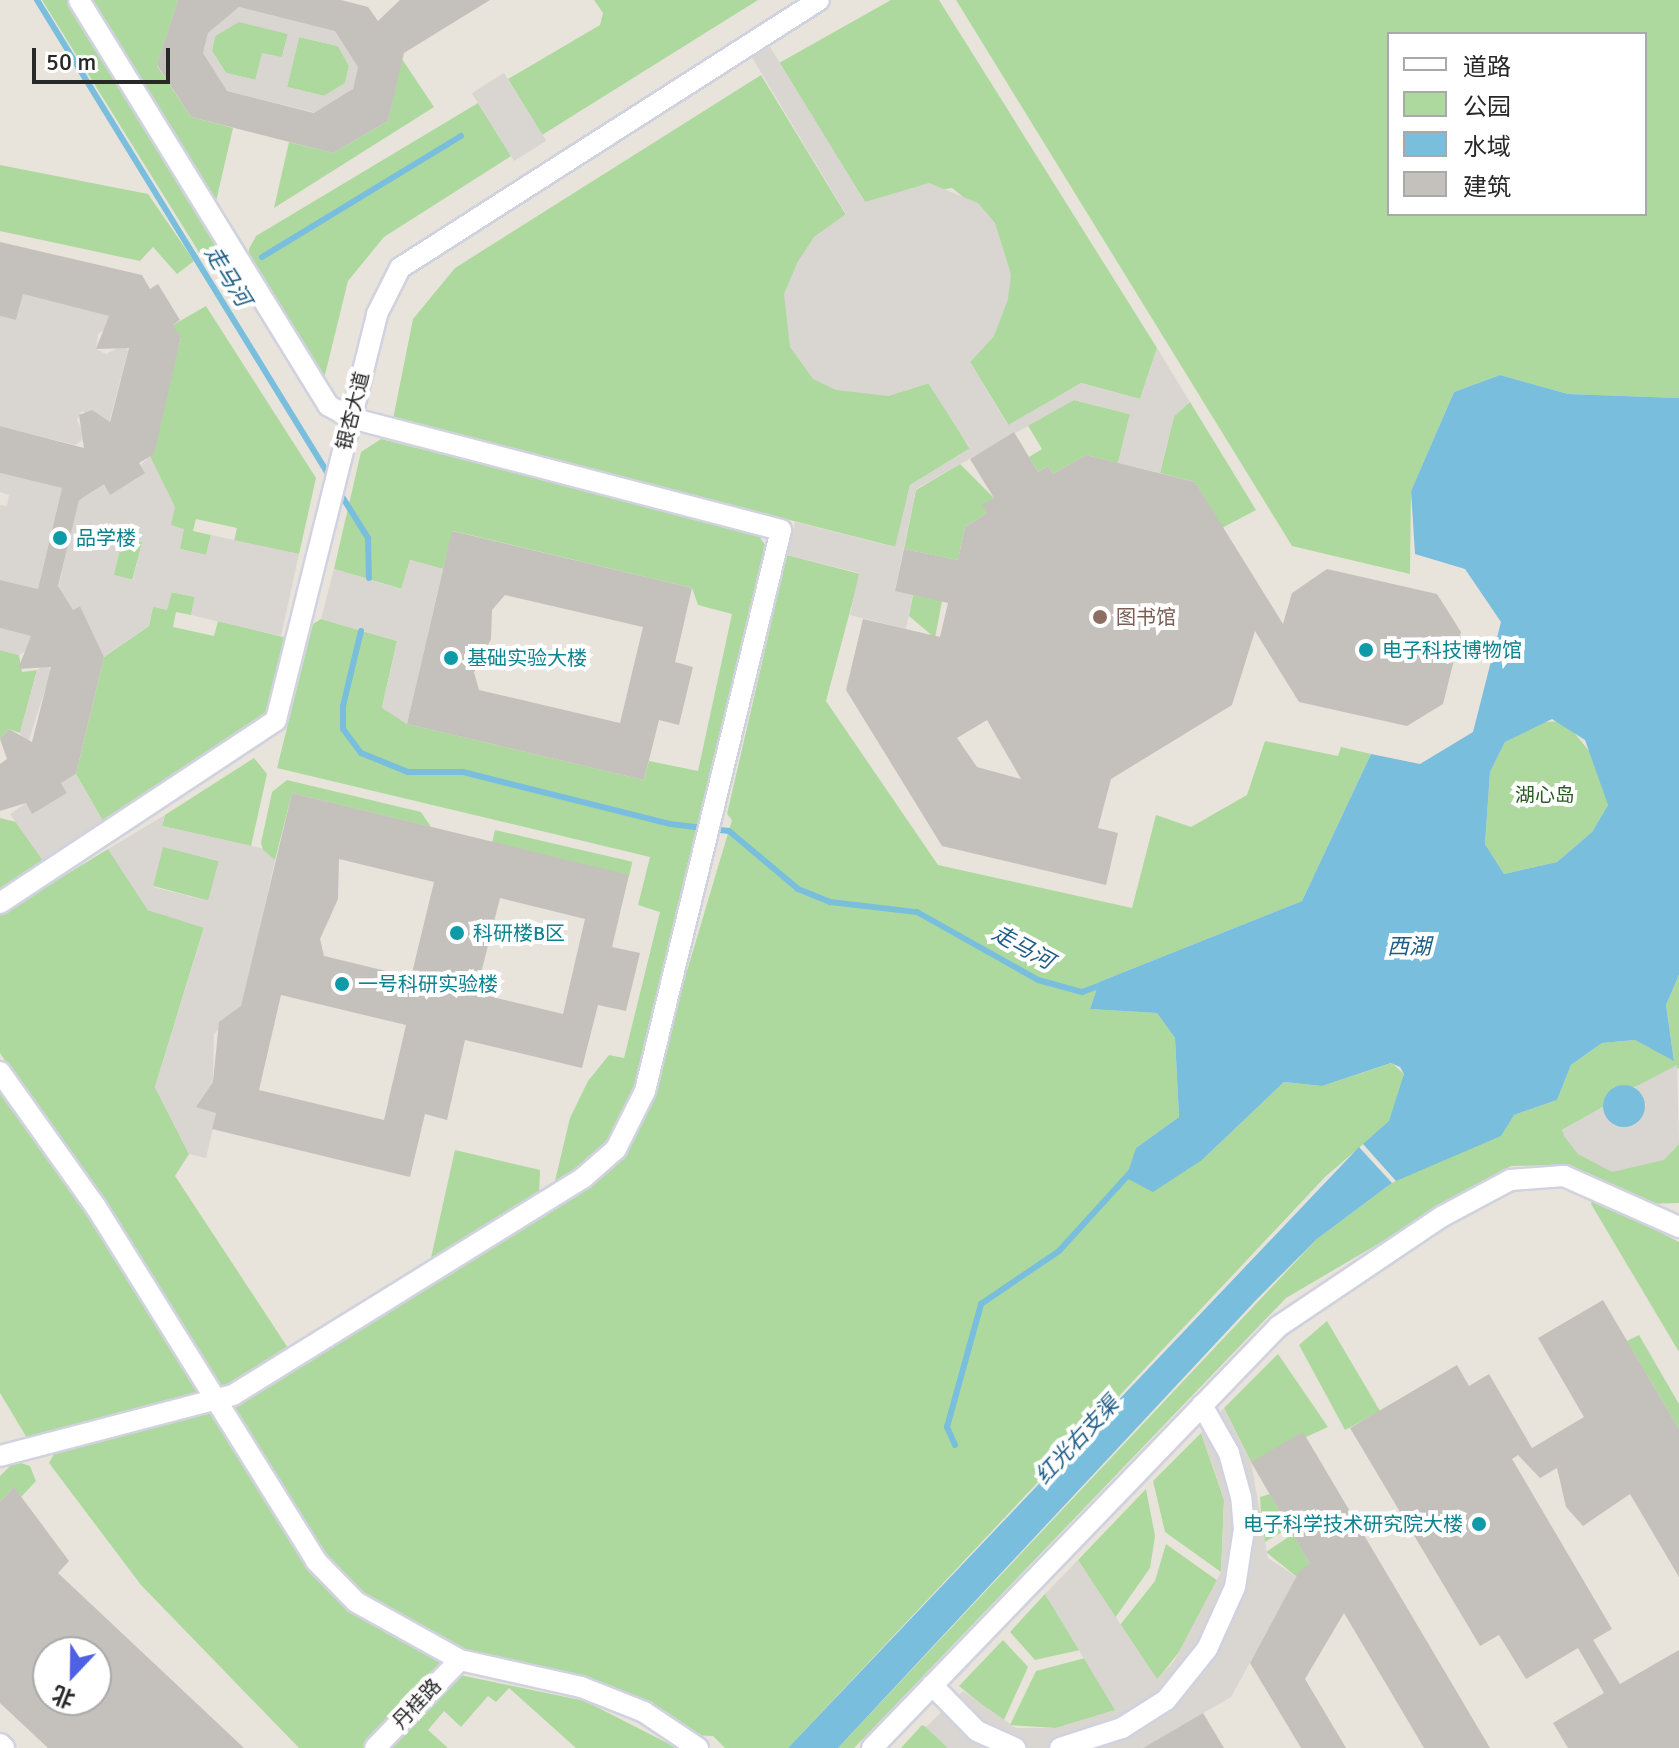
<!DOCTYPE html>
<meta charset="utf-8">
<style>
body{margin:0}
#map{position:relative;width:1679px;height:1748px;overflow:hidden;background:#e8e4db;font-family:Signika,"Noto Sans SC",sans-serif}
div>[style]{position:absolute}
.green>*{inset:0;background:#aed99e;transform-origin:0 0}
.plaza>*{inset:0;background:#d9d6d1;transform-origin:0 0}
.water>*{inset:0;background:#7abede}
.round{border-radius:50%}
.stream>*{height:6px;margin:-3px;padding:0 3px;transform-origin:3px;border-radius:3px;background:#7abede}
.building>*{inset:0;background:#c4c0bb}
.roads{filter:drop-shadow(2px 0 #d1d2df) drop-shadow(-2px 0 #d1d2df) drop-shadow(0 2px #d1d2df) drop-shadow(0 -2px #d1d2df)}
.street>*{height:20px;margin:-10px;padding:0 10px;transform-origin:10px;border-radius:10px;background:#fff}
.dots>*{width:22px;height:22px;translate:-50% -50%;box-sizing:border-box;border:4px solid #fff;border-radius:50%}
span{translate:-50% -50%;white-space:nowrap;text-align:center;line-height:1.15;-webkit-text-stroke:8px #fff;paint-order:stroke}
.street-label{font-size:20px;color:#282828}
.culture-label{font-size:20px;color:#0d838f}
.left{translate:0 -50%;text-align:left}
.right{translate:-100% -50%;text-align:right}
.education-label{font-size:20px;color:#785e54}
.park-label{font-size:20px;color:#2a5b22}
.water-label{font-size:22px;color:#1d5c86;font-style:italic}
.legend{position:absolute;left:1387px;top:32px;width:260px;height:184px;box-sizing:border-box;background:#fff;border:2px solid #a9a9a9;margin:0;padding:10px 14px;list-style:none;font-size:24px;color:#282828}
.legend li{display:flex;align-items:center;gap:16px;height:40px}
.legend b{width:40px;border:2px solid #a9a9a9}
.north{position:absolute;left:32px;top:1636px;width:80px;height:80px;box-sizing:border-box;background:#fff;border:2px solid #a9a9a9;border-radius:50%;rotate:202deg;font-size:22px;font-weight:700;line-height:32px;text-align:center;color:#282828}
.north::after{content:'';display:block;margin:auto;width:28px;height:36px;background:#4e61e2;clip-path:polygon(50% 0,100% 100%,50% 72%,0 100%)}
.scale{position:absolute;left:32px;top:48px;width:138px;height:36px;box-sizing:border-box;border:4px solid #282828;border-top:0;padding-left:10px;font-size:24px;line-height:28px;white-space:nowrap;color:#282828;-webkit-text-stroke:6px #fff;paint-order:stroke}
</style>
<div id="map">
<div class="green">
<div style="clip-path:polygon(42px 0,73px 0,217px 245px,202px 257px)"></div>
<div style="clip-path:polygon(88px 0,178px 0,157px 66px,191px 117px,233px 128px,214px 210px)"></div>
<div style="clip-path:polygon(594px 0,758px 0,542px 135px,508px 79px,600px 25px,603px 13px)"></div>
<div style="clip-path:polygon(891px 0,939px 0,1157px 348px,1140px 399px,1081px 383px,1009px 426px,970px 362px,994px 336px,995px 223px,952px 188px,865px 202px,779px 63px)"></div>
<div style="clip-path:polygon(evenodd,956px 0,1679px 0,1679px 398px,1568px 394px,1500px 375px,1454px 392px,1411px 491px,1410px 574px,1292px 546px,956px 0,1389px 34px,1645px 34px,1645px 214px,1389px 214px,1389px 34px)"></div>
<div style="clip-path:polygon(239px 21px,288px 34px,282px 57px,256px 80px,226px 73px,212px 51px,215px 36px)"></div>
<div style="clip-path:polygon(299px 37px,338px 46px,349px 66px,345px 83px,324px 96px,287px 87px)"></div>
<div style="clip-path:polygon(402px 59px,434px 107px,274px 208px,289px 142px,333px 153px,388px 121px)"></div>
<div style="clip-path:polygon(761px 75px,846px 215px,814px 237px,888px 396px,929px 383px,970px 449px,910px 485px,896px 547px,393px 419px,413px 319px,455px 268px)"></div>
<div style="clip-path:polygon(478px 103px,511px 156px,384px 237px,348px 281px,321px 391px,248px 264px,249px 249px,256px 236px)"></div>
<div style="clip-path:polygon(0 165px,148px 194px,194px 261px,177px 274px,153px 247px,140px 261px,0 231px)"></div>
<div style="clip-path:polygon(206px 306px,316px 478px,299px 554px,234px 541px,237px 528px,196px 519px,193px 531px,211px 535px,206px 555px,180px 549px,171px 525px,150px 456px,181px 338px,173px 325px)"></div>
<div style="clip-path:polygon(1074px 400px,1130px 414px,1118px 463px,1086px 455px,1053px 474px,1048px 466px,1038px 472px,1029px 457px,1042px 449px,1027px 424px)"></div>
<div style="clip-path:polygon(1190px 402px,1256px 510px,1222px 528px,1195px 482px,1160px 473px,1174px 416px)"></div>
<div style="clip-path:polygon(381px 439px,758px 534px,765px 545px,640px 1086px,611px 1143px,554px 1185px,570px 1118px,588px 1081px,609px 1055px,624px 1058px,660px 912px,638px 905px,650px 857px,277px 768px,313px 624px,321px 619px,397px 641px,382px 707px,407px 724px,644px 780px,649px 761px,698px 771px,732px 614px,698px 605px,692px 588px,453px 531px,443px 569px,410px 560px,402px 589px,334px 569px,361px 452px)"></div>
<div style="clip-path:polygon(960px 464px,994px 498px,987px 513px,965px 527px,958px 560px,904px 549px,916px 490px)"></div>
<div style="left:123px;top:537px;width:20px;height:39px;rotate:15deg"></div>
<div style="clip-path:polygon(787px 555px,860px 574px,826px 701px,938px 865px,1132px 908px,1156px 815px,1191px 827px,1247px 795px,1265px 741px,1338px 756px,1341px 747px,1371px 754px,1302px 901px,1099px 982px,1090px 1009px,1157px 1013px,1175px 1038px,1179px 1117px,1136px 1148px,1202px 1160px,1284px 1082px,1322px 1086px,1392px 1063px,1404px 1074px,1398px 1103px,1389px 1122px,1325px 1177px,788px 1748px,725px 1748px,713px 1736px,686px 1735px,644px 1712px,460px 1660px,370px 1748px,299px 1748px,141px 1585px,49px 1463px,57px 1449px,215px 1404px,588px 1183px,650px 1095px,732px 820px,727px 814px)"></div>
<div style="clip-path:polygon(171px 592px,195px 597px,191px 615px,176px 612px,173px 627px,214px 636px,218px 621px,287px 638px,267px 716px,104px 823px,76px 774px,104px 657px,149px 626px,153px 606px)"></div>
<div style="clip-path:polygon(913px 595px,942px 601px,935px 638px,909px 616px)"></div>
<div style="clip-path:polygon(0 650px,19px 655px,22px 672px,37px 670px,20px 733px,9px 729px,0 739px)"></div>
<div style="clip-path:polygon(1565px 721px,1597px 761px,1608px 805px,1592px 832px,1557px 862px,1504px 874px,1485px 844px,1490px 772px,1505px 742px,1542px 722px)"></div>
<div style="clip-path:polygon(254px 758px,267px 774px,251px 846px,162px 826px,165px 815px)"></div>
<div style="clip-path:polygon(287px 780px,421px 812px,431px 827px,292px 793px,275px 860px,265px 857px,261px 843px,272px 792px)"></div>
<div style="clip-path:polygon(0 818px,16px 822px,44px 862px,0 890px)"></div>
<div style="left:495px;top:830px;width:141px;height:15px;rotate:13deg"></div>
<div style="left:162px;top:846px;width:59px;height:41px;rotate:15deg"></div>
<div style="clip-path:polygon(108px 849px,148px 910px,204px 927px,155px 1087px,189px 1154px,175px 1176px,290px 1351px,222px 1390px,0 1053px,0 915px)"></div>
<div style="clip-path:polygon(1679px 975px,1679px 1068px,1635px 1087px,1614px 1087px,1603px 1107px,1562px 1130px,1679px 1144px,1679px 1203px,1645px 1204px,1561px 1165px,1511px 1166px,1286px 1298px,854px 1748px,838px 1748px,1317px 1239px,1392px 1183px,1514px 1115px,1557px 1100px,1571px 1065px,1602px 1043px,1635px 1040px,1674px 1060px,1666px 1005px)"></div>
<div style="clip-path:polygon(0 1088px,90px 1216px,201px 1394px,30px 1443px,0 1393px)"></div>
<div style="clip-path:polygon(455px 1150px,540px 1170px,539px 1198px,429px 1267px)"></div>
<div style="clip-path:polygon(1593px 1198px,1679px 1242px,1679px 1352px,1591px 1204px)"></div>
<div style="clip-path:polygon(1327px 1321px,1380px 1411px,1345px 1430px,1299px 1345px)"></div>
<div style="clip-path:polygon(1639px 1335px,1679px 1404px,1679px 1429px,1627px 1341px)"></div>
<div style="clip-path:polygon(1278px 1354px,1328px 1427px,1251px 1462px,1224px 1408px)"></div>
<div style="clip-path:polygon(1201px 1433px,1224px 1500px,1221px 1572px,1165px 1532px,1153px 1481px)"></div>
<div style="clip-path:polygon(15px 1461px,30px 1466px,36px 1481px,21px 1497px,14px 1487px,0 1502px,0 1476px)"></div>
<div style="clip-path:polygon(1146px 1489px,1155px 1536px,1150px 1568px,1115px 1618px,1078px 1560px)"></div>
<div style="clip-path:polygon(1270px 1494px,1289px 1528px,1263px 1543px,1260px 1497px)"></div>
<div style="clip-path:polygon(1293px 1534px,1310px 1564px,1297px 1577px,1266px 1552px)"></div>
<div style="clip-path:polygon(1166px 1544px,1218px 1581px,1190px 1638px,1157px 1680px,1120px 1625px,1155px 1581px)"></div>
<div style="clip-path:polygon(1045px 1594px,1080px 1650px,1035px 1660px,1010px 1632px)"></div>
<div style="clip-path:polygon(1003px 1640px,1028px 1667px,1003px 1722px,959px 1686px)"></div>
<div style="clip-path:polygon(1085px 1658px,1116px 1710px,1056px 1728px,1010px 1725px,1036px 1671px)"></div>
<div style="clip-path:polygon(455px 1674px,585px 1701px,677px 1748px,576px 1748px,509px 1688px,496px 1702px,488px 1696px,461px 1727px,444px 1711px,428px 1730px,448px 1748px,385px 1748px)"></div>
<div style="clip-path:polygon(922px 1725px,926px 1727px,948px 1748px,901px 1748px)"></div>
</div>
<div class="plaza">
<div style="clip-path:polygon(evenodd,239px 7px,341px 32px,358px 67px,353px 89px,321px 114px,219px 89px,203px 53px,208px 33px,239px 7px,239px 22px,288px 34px,282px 57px,262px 53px,255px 80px,226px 73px,212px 51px,215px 36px,239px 22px,239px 7px,299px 37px,338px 46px,349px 66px,345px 83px,324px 96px,287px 87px,299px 37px)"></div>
<div style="clip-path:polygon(769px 45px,865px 202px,929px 183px,978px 203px,995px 223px,1011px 274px,1008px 299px,994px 336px,970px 362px,1008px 425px,1081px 383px,1140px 399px,1157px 348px,1190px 402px,1174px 416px,1160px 473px,1118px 463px,1130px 414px,1074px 400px,916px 489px,895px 590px,913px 595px,906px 629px,850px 615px,859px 573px,787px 555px,795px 522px,895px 547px,910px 485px,970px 448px,928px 383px,888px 396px,836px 390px,813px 379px,790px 347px,784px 294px,797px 263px,814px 237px,846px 214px,751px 56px)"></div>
<div style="left:504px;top:73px;width:80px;height:38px;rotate:58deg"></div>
<div style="clip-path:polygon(23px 294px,109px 316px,114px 324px,98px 334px,96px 349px,106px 354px,125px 344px,128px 351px,109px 423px,82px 411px,77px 420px,86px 438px,75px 445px,0 426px,0 316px,16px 320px)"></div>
<div style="clip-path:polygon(evenodd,150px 456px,175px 507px,171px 525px,184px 529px,180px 549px,206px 555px,211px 535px,299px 554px,281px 636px,191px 615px,195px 597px,172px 592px,167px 610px,153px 607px,149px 626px,104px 657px,80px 606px,73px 610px,57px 593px,80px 492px,104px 484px,110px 494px,150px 456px,123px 538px,142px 542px,133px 580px,114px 575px,123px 538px)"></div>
<div style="clip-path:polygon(0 473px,62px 488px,38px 589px,0 580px,0 505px,7px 506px,9px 495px,0 492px)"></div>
<div style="clip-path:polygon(410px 560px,443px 569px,407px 724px,382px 708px,397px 641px,321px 619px,334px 569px,401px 589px)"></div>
<div style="clip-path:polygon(0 628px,31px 636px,36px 644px,19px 655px,0 650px)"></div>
<div style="clip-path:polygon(47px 664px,51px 671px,27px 746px,20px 733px,37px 670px)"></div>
<div style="clip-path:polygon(76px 774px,104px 823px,44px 862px,10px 814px,26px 803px,32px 813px,67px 793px,61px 783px)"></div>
<div style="clip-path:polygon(evenodd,165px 815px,162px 826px,261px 848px,275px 860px,243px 1005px,214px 1034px,213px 1082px,197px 1107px,219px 1103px,206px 1158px,189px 1154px,155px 1087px,204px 928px,148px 910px,108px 849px,165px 815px,163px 847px,219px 861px,208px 901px,153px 887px,163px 847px)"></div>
<div style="clip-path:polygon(1677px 1065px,1679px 1144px,1664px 1160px,1612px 1172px,1578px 1154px,1564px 1136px,1562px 1130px,1603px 1107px,1617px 1126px,1631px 1126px,1646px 1105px,1635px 1087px)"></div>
<div style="clip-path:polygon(1224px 1408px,1251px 1462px,1268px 1558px,1297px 1577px,1231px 1697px,1143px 1748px,948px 1748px,926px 1727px,963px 1691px,1016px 1728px,1056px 1728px,1115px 1710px,1045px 1594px,1078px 1560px,1157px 1679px,1174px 1661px,1221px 1572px,1224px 1500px,1201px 1433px)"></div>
</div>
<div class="water">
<div style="clip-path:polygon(evenodd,1500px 375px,1568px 394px,1679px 398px,1679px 975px,1666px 1005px,1674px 1061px,1635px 1040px,1602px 1043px,1571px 1065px,1557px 1100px,1514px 1115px,1501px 1136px,1396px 1181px,1363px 1144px,1389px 1121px,1404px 1074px,1400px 1067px,1391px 1063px,1322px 1086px,1284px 1082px,1202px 1160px,1153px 1192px,1126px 1178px,1136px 1148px,1179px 1117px,1175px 1038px,1157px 1013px,1090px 1009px,1099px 982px,1302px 901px,1371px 754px,1420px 764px,1473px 732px,1501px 622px,1465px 569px,1415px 554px,1411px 491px,1454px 392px,1500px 375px,1552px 719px,1585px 740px,1608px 805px,1592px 832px,1557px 862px,1504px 874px,1485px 844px,1490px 772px,1505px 742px,1552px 719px)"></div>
<div class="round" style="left:1603px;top:1085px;width:42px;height:42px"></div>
<div style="clip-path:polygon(1359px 1147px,1392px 1183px,1317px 1239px,1257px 1299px,838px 1748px,788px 1748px)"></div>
</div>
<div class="stream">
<div style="left:37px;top:0;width:560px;rotate:58.44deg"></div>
<div style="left:262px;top:257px;width:233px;rotate:-31.3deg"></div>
<div style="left:338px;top:490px;width:57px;rotate:58deg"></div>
<div style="left:368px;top:538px;width:40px;rotate:88.6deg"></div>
<div style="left:361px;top:631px;width:77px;rotate:103.5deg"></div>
<div style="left:343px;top:706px;width:23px;rotate:90deg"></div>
<div style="left:343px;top:729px;width:30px;rotate:53deg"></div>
<div style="left:361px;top:753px;width:51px;rotate:22deg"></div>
<div style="left:408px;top:772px;width:55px"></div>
<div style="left:463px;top:772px;width:213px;rotate:14.1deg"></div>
<div style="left:670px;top:824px;width:59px;rotate:6.8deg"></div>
<div style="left:729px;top:831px;width:90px;rotate:40deg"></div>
<div style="left:798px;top:889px;width:35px;rotate:22deg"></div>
<div style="left:830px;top:902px;width:88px;rotate:6.6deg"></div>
<div style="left:917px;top:912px;width:139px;rotate:29.3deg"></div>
<div style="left:1038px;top:980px;width:46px;rotate:15.3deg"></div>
<div style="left:1082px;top:992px;width:23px;rotate:-20deg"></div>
<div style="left:955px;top:1445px;width:20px;rotate:-114deg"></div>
<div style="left:947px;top:1427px;width:128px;rotate:-74.5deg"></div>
<div style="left:981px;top:1304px;width:94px;rotate:-34.2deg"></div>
<div style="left:1059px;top:1251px;width:107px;rotate:-47.7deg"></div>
</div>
<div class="building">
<div style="clip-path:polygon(evenodd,178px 0,341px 0,368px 7px,378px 21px,400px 0,490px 0,404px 53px,388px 121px,333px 153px,191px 117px,157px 65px,178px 0,239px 7px,335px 31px,358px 67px,353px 89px,314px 113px,227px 91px,203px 53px,208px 33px,239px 7px)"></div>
<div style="clip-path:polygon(0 242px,142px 275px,150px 289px,158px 284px,180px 320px,173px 325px,181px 337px,154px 454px,139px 463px,145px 473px,110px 495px,104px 484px,79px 500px,58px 586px,73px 610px,80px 606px,104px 657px,76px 774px,61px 783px,67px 793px,32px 814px,26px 803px,0 811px,0 764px,7px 759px,0 739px,9px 729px,32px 742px,51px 667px,18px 669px,31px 636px,0 628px,0 580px,38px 589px,62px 488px,0 473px,0 426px,84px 448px,79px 415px,92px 410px,110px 422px,129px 348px,96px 349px,109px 316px,23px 294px,16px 320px,0 316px)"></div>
<div style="clip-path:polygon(evenodd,1014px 432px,1038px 472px,1048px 466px,1053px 474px,1086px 455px,1195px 482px,1283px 624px,1292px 593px,1327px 569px,1437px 594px,1461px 632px,1443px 704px,1407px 726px,1299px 702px,1255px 631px,1232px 705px,1111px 779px,1098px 828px,1118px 833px,1106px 885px,942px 846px,846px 690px,863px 619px,940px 637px,948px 603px,895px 591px,904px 549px,958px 560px,965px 527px,987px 513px,982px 505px,994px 498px,970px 459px,1014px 432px,987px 720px,1021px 779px,977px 767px,957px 738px,987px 720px)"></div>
<div style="clip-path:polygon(evenodd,452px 531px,692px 588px,675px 662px,693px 667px,679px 725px,659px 720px,644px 780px,407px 724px,452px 531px,505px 595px,643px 627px,620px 723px,479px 690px,474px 672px,491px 639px,492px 610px,505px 595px)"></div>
<div style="clip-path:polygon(evenodd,292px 793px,629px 875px,612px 947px,640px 953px,626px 1011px,598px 1005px,582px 1068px,465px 1040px,447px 1120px,425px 1114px,410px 1177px,212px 1129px,216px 1113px,196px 1107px,213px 1082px,219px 1022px,241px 1006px,292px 793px,339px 859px,434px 882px,411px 977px,324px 956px,320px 939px,338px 899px,339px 859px,292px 793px,500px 898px,585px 919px,563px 1014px,476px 993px,500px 898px,292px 793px,281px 995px,406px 1025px,384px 1120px,259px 1090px,281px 995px)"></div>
<div style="clip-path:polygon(1603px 1300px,1679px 1429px,1679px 1577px,1630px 1494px,1583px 1526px,1566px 1507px,1557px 1468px,1540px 1478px,1518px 1455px,1512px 1459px,1612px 1629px,1593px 1640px,1620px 1684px,1679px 1650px,1679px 1748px,1568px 1748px,1553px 1723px,1604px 1693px,1578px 1648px,1526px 1679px,1499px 1635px,1480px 1646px,1350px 1428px,1457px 1365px,1469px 1386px,1489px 1374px,1532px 1448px,1584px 1417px,1538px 1338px)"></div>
<div style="clip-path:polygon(1303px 1432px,1490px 1748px,1424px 1748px,1344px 1613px,1305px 1679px,1346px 1748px,1301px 1748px,1250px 1663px,1300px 1570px,1310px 1564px,1251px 1462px)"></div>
<div style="clip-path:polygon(evenodd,14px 1487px,69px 1561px,58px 1573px,244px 1748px,48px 1748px,0 1703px,0 1502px,14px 1487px,48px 1652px,96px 1652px,96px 1700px,48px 1700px,48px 1652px)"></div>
<div style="clip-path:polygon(1203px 1713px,1224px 1748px,1143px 1748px)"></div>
</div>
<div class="roads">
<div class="street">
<div style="left:0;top:903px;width:331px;rotate:-33.5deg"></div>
<div style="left:276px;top:720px;width:418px;rotate:-76deg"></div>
<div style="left:377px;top:314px;width:51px;rotate:-63.4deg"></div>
<div style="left:400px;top:268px;width:497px;rotate:-32.6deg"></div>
<div style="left:0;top:1072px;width:166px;rotate:54.6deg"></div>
<div style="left:96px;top:1207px;width:417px;rotate:58.1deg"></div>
<div style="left:316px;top:1561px;width:57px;rotate:45.7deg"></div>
<div style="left:356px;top:1602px;width:119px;rotate:29.1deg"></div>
<div style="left:460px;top:1660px;width:124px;rotate:12.6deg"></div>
<div style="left:581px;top:1687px;width:68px;rotate:21.6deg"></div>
<div style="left:644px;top:1712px;width:65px;rotate:33.7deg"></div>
<div style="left:0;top:1456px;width:241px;rotate:-14.7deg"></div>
<div style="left:233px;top:1395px;width:412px;rotate:-31.8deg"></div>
<div style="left:583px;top:1178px;width:44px;rotate:-41.3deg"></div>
<div style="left:616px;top:1149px;width:65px;rotate:-63.4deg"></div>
<div style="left:645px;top:1091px;width:577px;rotate:-76.37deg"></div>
<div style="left:781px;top:530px;width:444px;rotate:-165.4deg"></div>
<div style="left:351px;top:418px;width:26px;rotate:-151deg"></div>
<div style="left:328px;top:405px;width:475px;rotate:-121.6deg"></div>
<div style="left:932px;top:1685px;width:64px;rotate:45.6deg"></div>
<div style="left:977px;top:1731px;width:42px;rotate:24.1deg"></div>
<div style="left:0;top:1744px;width:6px;rotate:45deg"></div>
<div style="left:375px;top:1748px;width:122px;rotate:-46deg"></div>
<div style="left:872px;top:1748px;width:586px;rotate:-46.04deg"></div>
<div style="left:1279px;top:1326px;width:197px;rotate:-33.9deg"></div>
<div style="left:1443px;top:1216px;width:76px;rotate:-28.2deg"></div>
<div style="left:1510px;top:1180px;width:54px;rotate:-4.2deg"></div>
<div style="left:1564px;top:1176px;width:126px;rotate:23.9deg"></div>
<div style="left:1060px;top:1748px;width:65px;rotate:-17.9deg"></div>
<div style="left:1122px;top:1728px;width:52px;rotate:-32.5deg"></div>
<div style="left:1166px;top:1700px;width:65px;rotate:-51.2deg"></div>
<div style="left:1207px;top:1649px;width:68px;rotate:-65.7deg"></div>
<div style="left:1235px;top:1587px;width:59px;rotate:-81.2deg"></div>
<div style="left:1244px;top:1529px;width:32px;rotate:-95deg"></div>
<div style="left:1241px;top:1497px;width:46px;rotate:-105.3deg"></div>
<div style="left:1229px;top:1453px;width:55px;rotate:-119.4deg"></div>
</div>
</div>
<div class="dots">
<div style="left:60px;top:538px;background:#0f9aa8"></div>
<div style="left:1100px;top:617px;background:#8d6e63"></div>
<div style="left:1366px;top:650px;background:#0f9aa8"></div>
<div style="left:451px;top:658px;background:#0f9aa8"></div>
<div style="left:457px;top:933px;background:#0f9aa8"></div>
<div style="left:342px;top:984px;background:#0f9aa8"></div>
<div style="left:1479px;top:1524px;background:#0f9aa8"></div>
</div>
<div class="street-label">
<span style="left:353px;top:411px;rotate:-76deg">银杏大道</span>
<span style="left:417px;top:1704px;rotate:-46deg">丹桂路</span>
</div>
<div class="culture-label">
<span class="left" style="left:76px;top:538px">品学楼</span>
<span class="left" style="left:1382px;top:650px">电子科技博物馆</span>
<span class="left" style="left:467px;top:658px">基础实验大楼</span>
<span class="left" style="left:473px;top:933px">科研楼B区</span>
<span class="left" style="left:358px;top:984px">一号科研实验楼</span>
<span class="right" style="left:1463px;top:1524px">电子科学技术研究院大楼</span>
</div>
<div class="education-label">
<span class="left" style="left:1116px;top:617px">图书馆</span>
</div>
<div class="park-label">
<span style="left:1545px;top:795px">湖心岛</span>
</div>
<div class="water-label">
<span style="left:228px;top:276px;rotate:58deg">走马河</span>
<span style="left:1023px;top:947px;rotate:29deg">走马河</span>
<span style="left:1409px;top:947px">西湖</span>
<span style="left:1077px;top:1440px;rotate:-47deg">红光右支渠</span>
</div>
<ul class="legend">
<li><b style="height:10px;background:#fff"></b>道路</li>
<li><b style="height:22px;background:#aed99e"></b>公园</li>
<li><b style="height:22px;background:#7abede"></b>水域</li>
<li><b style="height:22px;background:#c4c0bb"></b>建筑</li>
</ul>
<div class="north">北</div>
<div class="scale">50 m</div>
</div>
